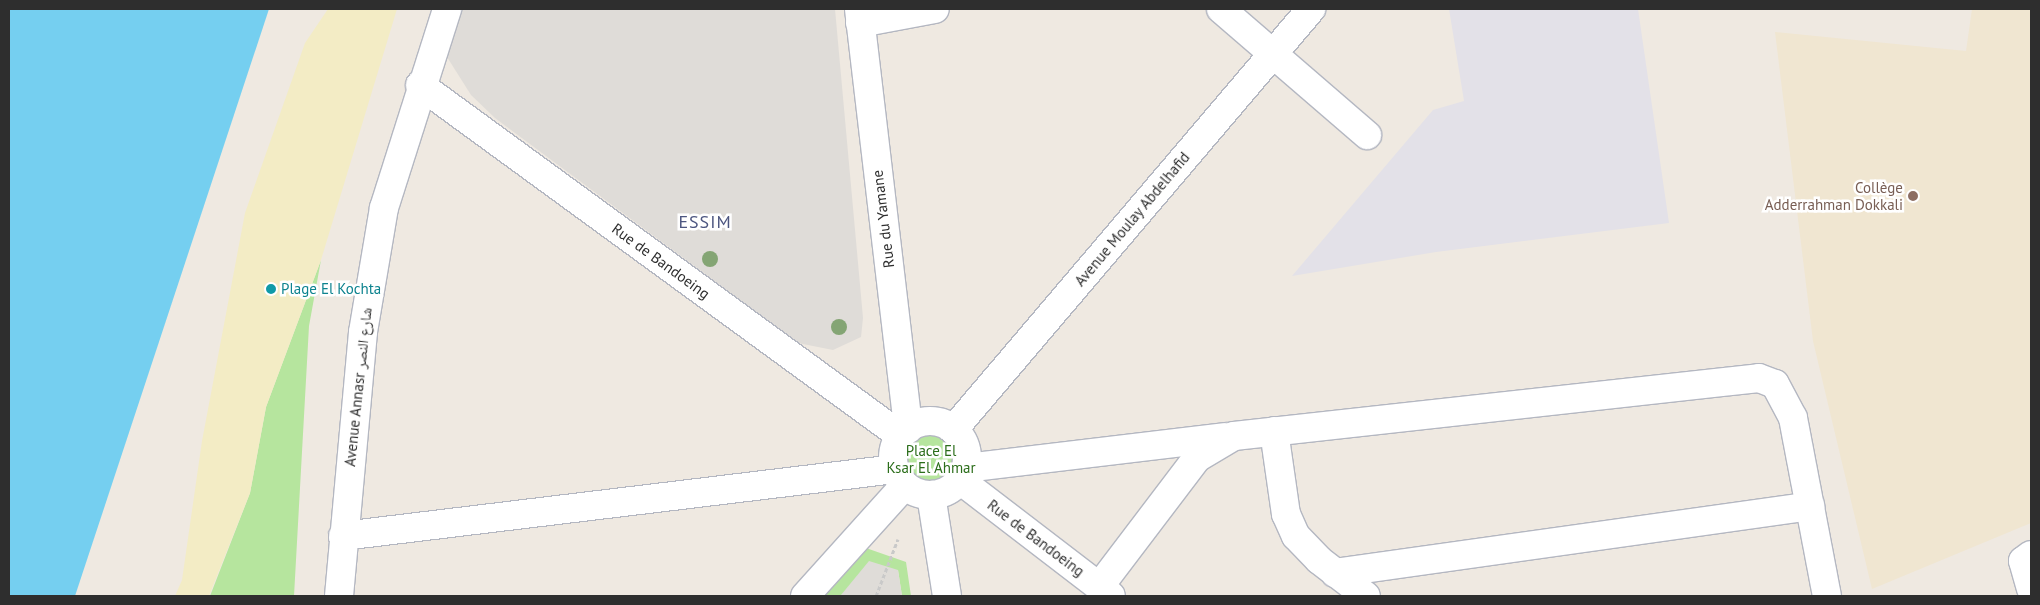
<!DOCTYPE html>
<meta charset="utf-8">
<style>
body{margin:0}
#map{position:relative;width:2040px;height:605px;overflow:hidden;background:#efe9e1;font-family:"PT Sans","Noto Naskh Arabic",sans-serif}
div>[style]{position:absolute}
.industrial>*{inset:0;background:#e3e1e8}
.education>*{inset:0;background:#f0e6d1}
.green>*{inset:0;background:#b6e59e}
.round{border-radius:50%}
.sand>*{inset:0;background:#f3ecc5}
.plaza>*{inset:0;background:#dfdcd8}
.water>*{inset:0;background:#75cff0}
.path>*{height:3px;margin-top:-1.5px;transform-origin:0;background:repeating-linear-gradient(90deg,#c9c9c9 0 4px,transparent 0 6.5px)}
.roads{filter:drop-shadow(1px 0 #b4b7c1) drop-shadow(-1px 0 #b4b7c1) drop-shadow(0 1px #b4b7c1) drop-shadow(0 -1px #b4b7c1)}
.street>*{height:28px;margin:-14px;padding:0 14px;transform-origin:14px;border-radius:14px;background:#fff}
.secondary>*{height:28px;margin:-14px;padding:0 14px;transform-origin:14px;border-radius:14px;background:#fff}
.secondary>.ring{margin:-14px;padding:0;box-sizing:content-box;background:none;border:28px solid #fff;border-radius:50%}
.trees>*{width:16px;height:16px;margin:-8px;border-radius:50%;background:#84a574}
.dots>*{width:14px;height:14px;translate:-50% -50%;box-sizing:border-box;border:2px solid #fff;border-radius:50%}
span{translate:-50% -50%;white-space:nowrap;text-align:center;line-height:1.15;-webkit-text-stroke:5px #fff;paint-order:stroke}
.education-label{font-size:15px;color:#785e54}
.right{translate:-100% -50%;text-align:right}
.street-label{font-size:15px;color:#2e2e2e}
.culture-label{font-size:15px;color:#0d838f}
.left{translate:0 -50%;text-align:left}
.park-label{font-size:15px;color:#2c6e1b}
.quarter-label{font-size:18px;color:#4d5680;letter-spacing:1px}
.frame{position:absolute;inset:0;border:10px solid #2e2e2e;pointer-events:none}
</style>
<div id="map">
<div class="industrial">
<div style="clip-path:polygon(1449px 9px,1638px 9px,1669px 223px,1436px 252px,1292px 276px,1433px 110px,1464px 101px)"></div>
</div>
<div class="education">
<div style="clip-path:polygon(1972px 9px,2031px 9px,2031px 523px,1872px 589px,1813px 341px,1775px 32px,1966px 51px)"></div>
</div>
<div class="green">
<div style="clip-path:polygon(321px 260px,309px 326px,294px 596px,210px 596px,250px 493px,266px 407px)"></div>
<div class="round" style="left:901px;top:428px;width:60px;height:60px"></div>
<div style="clip-path:polygon(866px 548px,906px 562px,911px 596px,902px 596px,898px 570px,843px 596px,822px 596px)"></div>
</div>
<div class="sand">
<div style="clip-path:polygon(328px 9px,397px 9px,321px 260px,266px 407px,250px 493px,209px 596px,175px 596px,182px 580px,202px 441px,245px 213px,305px 43px)"></div>
</div>
<div class="plaza">
<div style="clip-path:polygon(456px 9px,835px 9px,863px 318px,861px 337px,833px 350px,798px 343px,495px 118px,471px 95px,447px 57px,447px 38px)"></div>
<div style="clip-path:polygon(869px 561px,898px 570px,902px 596px,841px 595px)"></div>
</div>
<div class="water">
<div style="clip-path:polygon(9px 9px,269px 9px,75px 596px,9px 596px)"></div>
</div>
<div class="path">
<div style="left:876px;top:596px;width:61px;rotate:-68.9deg"></div>
</div>
<div class="roads">
<div class="street">
<div style="left:859px;top:9px;width:423px;rotate:83.3deg"></div>
<div style="left:1221px;top:9px;width:193px;rotate:40.8deg"></div>
<div style="left:860px;top:23px;width:76px;rotate:-10.6deg"></div>
<div style="left:1274px;top:431px;width:84px;rotate:81.8deg"></div>
<div style="left:1286px;top:514px;width:24px;rotate:66deg"></div>
<div style="left:1296px;top:536px;width:33px;rotate:46deg"></div>
<div style="left:1319px;top:560px;width:59px;rotate:37.5deg"></div>
<div style="left:966px;top:468px;width:261px;rotate:-6.8deg"></div>
<div style="left:931px;top:495px;width:102px;rotate:81deg"></div>
<div style="left:343px;top:536px;width:556px;rotate:-6.92deg"></div>
<div style="left:2031px;top:555px;width:10px;rotate:143deg"></div>
<div style="left:2023px;top:561px;width:29px;rotate:74deg"></div>
<div style="left:1335px;top:573px;width:480px;rotate:-8deg"></div>
<div style="left:1099px;top:587px;width:162px;rotate:-52.8deg"></div>
<div style="left:1197px;top:458px;width:43px;rotate:-30.7deg"></div>
<div style="left:1234px;top:436px;width:528px;rotate:-6.3deg"></div>
<div style="left:1759px;top:378px;width:17px;rotate:21deg"></div>
<div style="left:1775px;top:384px;width:38px;rotate:62deg"></div>
<div style="left:1793px;top:418px;width:181px;rotate:79.2deg"></div>
</div>
<div class="secondary">
<div style="left:420px;top:85px;width:595px;rotate:36.12deg"></div>
<div class="ring" style="left:893px;top:421px;width:46px;height:46px"></div>
<div style="left:953px;top:430px;width:553px;rotate:-49.62deg"></div>
<div style="left:960px;top:480px;width:190px;rotate:37.5deg"></div>
<div style="left:339px;top:596px;width:265px;rotate:-84.8deg"></div>
<div style="left:363px;top:332px;width:126px;rotate:-80.4deg"></div>
<div style="left:384px;top:208px;width:209px;rotate:-72.4deg"></div>
<div style="left:805px;top:596px;width:149px;rotate:-48deg"></div>
</div>
</div>
<div class="trees">
<div style="left:710px;top:259px"></div>
<div style="left:839px;top:327px"></div>
</div>
<div class="dots">
<div style="left:1913px;top:196px;background:#8d6e63"></div>
<div style="left:271px;top:289px;background:#0f9aa8"></div>
</div>
<div class="education-label">
<span class="right" style="left:1903px;top:196px">Collège<br>Adderrahman Dokkali</span>
</div>
<div class="street-label">
<span style="left:883px;top:219px;rotate:-97deg">Rue du Yamane</span>
<span style="left:1132px;top:219px;rotate:-50deg">Avenue Moulay Abdelhafid</span>
<span style="left:661px;top:261px;rotate:36deg">Rue de Bandoeing</span>
<span style="left:358px;top:387px;rotate:-84deg">Avenue Annasr شارع النصر</span>
<span style="left:1036px;top:538px;rotate:37deg">Rue de Bandoeing</span>
</div>
<div class="culture-label">
<span class="left" style="left:281px;top:289px">Plage El Kochta</span>
</div>
<div class="park-label">
<span style="left:931px;top:459px">Place El<br>Ksar El Ahmar</span>
</div>
<div class="quarter-label">
<span style="left:705px;top:222px">ESSIM</span>
</div>
<div class="frame"></div>
</div>
